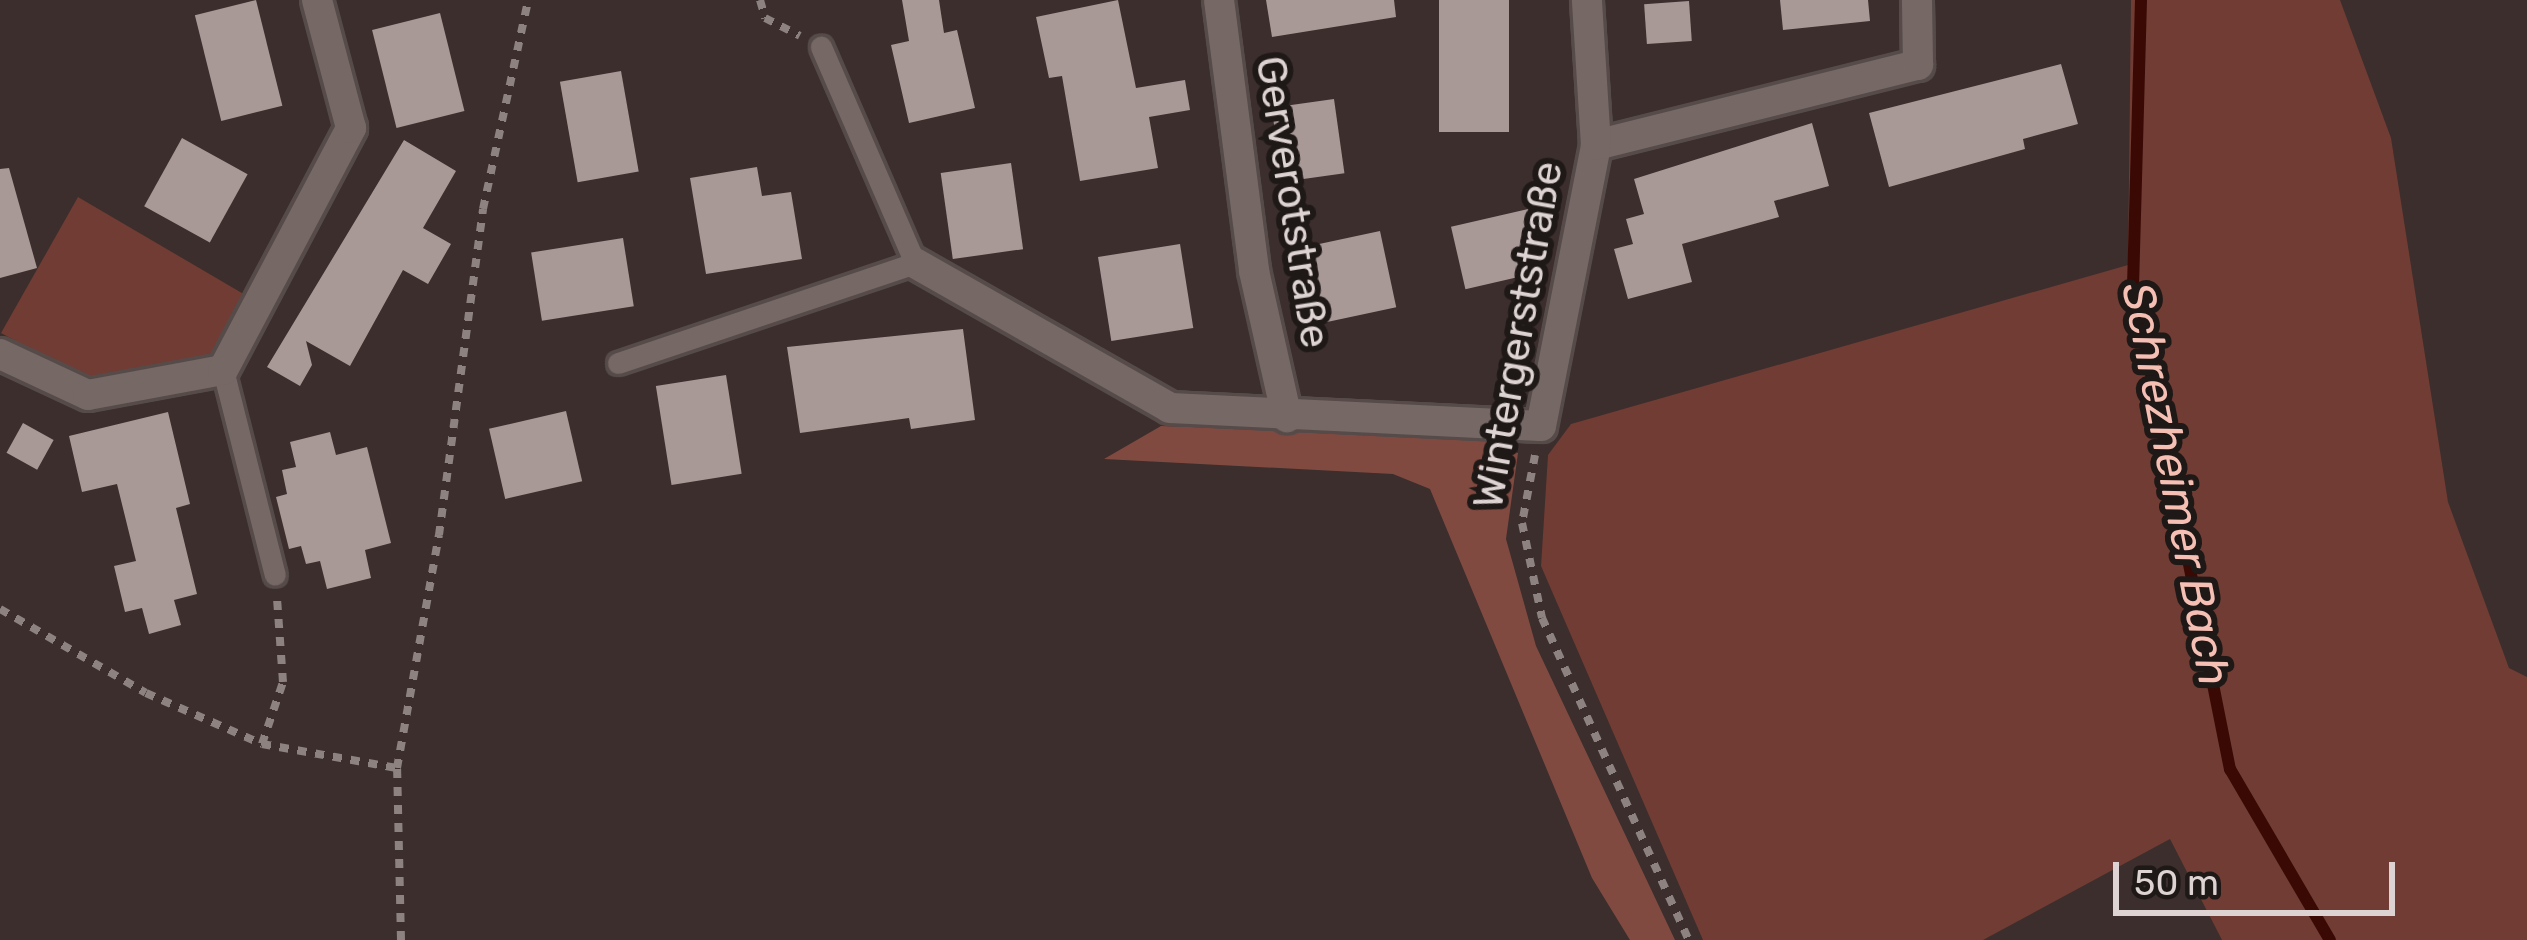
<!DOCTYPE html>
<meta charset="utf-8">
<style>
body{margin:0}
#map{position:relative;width:2527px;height:940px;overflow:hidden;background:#3b2e2c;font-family:Rubik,sans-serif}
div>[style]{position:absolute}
.green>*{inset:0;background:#703c33}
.forest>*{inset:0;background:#814a40}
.stream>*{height:12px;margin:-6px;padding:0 6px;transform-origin:6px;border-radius:6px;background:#3a0904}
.building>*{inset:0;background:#a89996;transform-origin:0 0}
.path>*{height:8px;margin-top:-4px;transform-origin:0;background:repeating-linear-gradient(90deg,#8d8280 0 9px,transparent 0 18px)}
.roads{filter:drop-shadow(3px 0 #564b49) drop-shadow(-3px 0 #564b49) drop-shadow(0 3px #564b49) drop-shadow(0 -3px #564b49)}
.lane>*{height:21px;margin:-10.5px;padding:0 10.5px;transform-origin:10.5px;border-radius:10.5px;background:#766865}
.street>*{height:30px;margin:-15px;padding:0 15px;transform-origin:15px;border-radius:15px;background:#766865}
span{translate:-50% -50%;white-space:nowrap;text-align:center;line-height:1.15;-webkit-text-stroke:12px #1e1817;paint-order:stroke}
.street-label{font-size:42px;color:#dcd3d2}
.water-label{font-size:45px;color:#f5bfb4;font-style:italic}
.scale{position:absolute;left:2113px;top:862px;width:282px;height:54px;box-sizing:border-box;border:6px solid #dcd3d2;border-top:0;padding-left:15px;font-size:36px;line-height:42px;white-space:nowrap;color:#dcd3d2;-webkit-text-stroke:9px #1e1817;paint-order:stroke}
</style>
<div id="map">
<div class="green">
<div style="clip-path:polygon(2131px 0,2340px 0,2391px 138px,2448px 502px,2509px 668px,2527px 677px,2527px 940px,2222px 940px,2170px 839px,1983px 940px,1703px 940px,1541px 566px,1548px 455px,1571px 424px,2128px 265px)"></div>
<div style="clip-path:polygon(78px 197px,247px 296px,215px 357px,90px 381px,1px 333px)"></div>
</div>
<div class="forest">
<div style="clip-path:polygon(1161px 426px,1472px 436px,1518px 453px,1506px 539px,1536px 646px,1675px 940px,1630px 940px,1592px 878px,1430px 489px,1393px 474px,1104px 459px)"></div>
</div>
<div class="stream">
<div style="left:2141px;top:0;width:284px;rotate:91.6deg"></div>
<div style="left:2133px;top:284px;width:495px;rotate:78.7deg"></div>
<div style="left:2230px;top:769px;width:198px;rotate:59.7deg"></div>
</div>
<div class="building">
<div style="left:256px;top:0;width:109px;height:63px;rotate:76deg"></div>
<div style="clip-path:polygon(902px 0,939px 0,944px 33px,957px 30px,975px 108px,909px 123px,891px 45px,909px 41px)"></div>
<div style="clip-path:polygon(1118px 0,1136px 88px,1185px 80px,1190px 110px,1149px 117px,1158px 168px,1080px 181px,1062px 76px,1049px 78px,1036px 17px)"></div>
<div style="clip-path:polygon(1266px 0,1394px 0,1396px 17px,1272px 37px)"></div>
<div style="left:1439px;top:0;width:70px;height:132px"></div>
<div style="clip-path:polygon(1780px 0,1868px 0,1870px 21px,1783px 30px)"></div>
<div style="left:1689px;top:1px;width:40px;height:45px;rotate:86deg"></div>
<div style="left:440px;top:13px;width:101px;height:70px;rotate:76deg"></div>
<div style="clip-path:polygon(2061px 64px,2078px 124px,2023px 139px,2025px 149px,1889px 187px,1869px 113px)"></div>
<div style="left:621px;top:71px;width:102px;height:62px;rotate:80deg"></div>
<div style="left:1334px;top:99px;width:75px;height:63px;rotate:82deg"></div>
<div style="clip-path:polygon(1812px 123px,1829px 186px,1774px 201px,1779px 217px,1682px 244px,1692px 282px,1628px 299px,1614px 249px,1633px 244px,1626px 219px,1644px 214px,1634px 179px)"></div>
<div style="left:182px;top:138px;width:75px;height:78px;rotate:29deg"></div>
<div style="clip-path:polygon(404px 140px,456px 171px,423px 228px,451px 244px,428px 284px,403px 270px,350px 366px,306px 341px,312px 365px,300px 386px,267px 367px)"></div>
<div style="left:1011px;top:163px;width:87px;height:71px;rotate:82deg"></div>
<div style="clip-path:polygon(757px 167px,762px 196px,791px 192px,802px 259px,706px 274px,690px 178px)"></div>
<div style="clip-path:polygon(9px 168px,37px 268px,0 278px,0 169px)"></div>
<div style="left:1528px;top:209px;width:64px;height:79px;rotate:77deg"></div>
<div style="left:1380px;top:231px;width:78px;height:73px;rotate:78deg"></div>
<div style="left:623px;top:238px;width:69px;height:93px;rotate:81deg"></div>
<div style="left:1180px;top:244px;width:85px;height:83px;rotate:81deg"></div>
<div style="clip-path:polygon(963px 329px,975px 420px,911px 429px,909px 418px,800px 433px,787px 347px)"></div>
<div style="left:726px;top:375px;width:100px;height:71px;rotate:81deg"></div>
<div style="left:566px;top:411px;width:72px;height:79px;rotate:77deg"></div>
<div style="clip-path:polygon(168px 412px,190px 504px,176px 508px,197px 594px,174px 600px,181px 625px,149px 634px,142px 608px,125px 612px,114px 566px,136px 561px,117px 484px,82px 492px,69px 436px)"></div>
<div style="left:23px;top:423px;width:35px;height:34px;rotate:29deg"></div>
<div style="clip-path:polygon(330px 432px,336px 455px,367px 447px,391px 543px,365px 550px,371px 578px,327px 589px,320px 561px,306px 564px,301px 546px,289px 549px,276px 497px,287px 494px,282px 470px,296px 467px,290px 442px)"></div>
</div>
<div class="path">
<div style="left:760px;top:0;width:19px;rotate:74deg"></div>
<div style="left:765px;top:18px;width:39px;rotate:27deg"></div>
<div style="left:1535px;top:455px;width:69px;rotate:100.8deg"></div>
<div style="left:1522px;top:523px;width:97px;rotate:78.1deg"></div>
<div style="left:1542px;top:618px;width:354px;rotate:65.5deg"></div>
<div style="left:0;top:609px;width:168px;rotate:29.9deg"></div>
<div style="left:146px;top:693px;width:127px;rotate:23.7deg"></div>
<div style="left:262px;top:744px;width:137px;rotate:10.1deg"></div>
<div style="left:262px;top:744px;width:65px;rotate:-71.3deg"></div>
<div style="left:283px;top:682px;width:83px;rotate:-94.1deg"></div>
<div style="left:401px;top:940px;width:172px;rotate:-91.3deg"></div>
<div style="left:397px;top:768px;width:237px;rotate:-79.8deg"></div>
<div style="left:439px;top:535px;width:329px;rotate:-82.3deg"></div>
<div style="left:483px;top:209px;width:214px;rotate:-77.8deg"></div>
</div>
<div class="roads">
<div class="lane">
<div style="left:618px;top:363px;width:313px;rotate:-18.6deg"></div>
<div style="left:915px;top:263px;width:236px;rotate:-113.5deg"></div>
<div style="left:223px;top:370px;width:211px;rotate:75.8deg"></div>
</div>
<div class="street">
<div style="left:1219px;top:0;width:273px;rotate:82.6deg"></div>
<div style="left:1254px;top:271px;width:150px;rotate:77.3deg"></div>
<div style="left:1596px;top:145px;width:332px;rotate:-14deg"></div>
<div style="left:1918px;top:65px;width:65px;rotate:-90.9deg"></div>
<div style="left:915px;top:263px;width:293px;rotate:29.6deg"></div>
<div style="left:1170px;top:408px;width:371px;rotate:2.8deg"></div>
<div style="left:1541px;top:426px;width:286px;rotate:-78.9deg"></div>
<div style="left:1596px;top:145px;width:145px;rotate:-93.6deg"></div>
<div style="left:0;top:354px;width:97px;rotate:25deg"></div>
<div style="left:88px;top:395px;width:137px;rotate:-10.5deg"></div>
<div style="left:223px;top:370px;width:274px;rotate:-62.1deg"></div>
<div style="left:351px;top:128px;width:132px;rotate:-104.9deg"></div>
</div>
</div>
<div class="street-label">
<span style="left:1293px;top:202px;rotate:81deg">Gerverotstraße</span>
<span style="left:1518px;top:335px;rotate:-80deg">Wintergerststraße</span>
</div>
<div class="water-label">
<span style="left:2176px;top:484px;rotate:79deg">Schrezheimer Bach</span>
</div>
<div class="scale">50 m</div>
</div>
